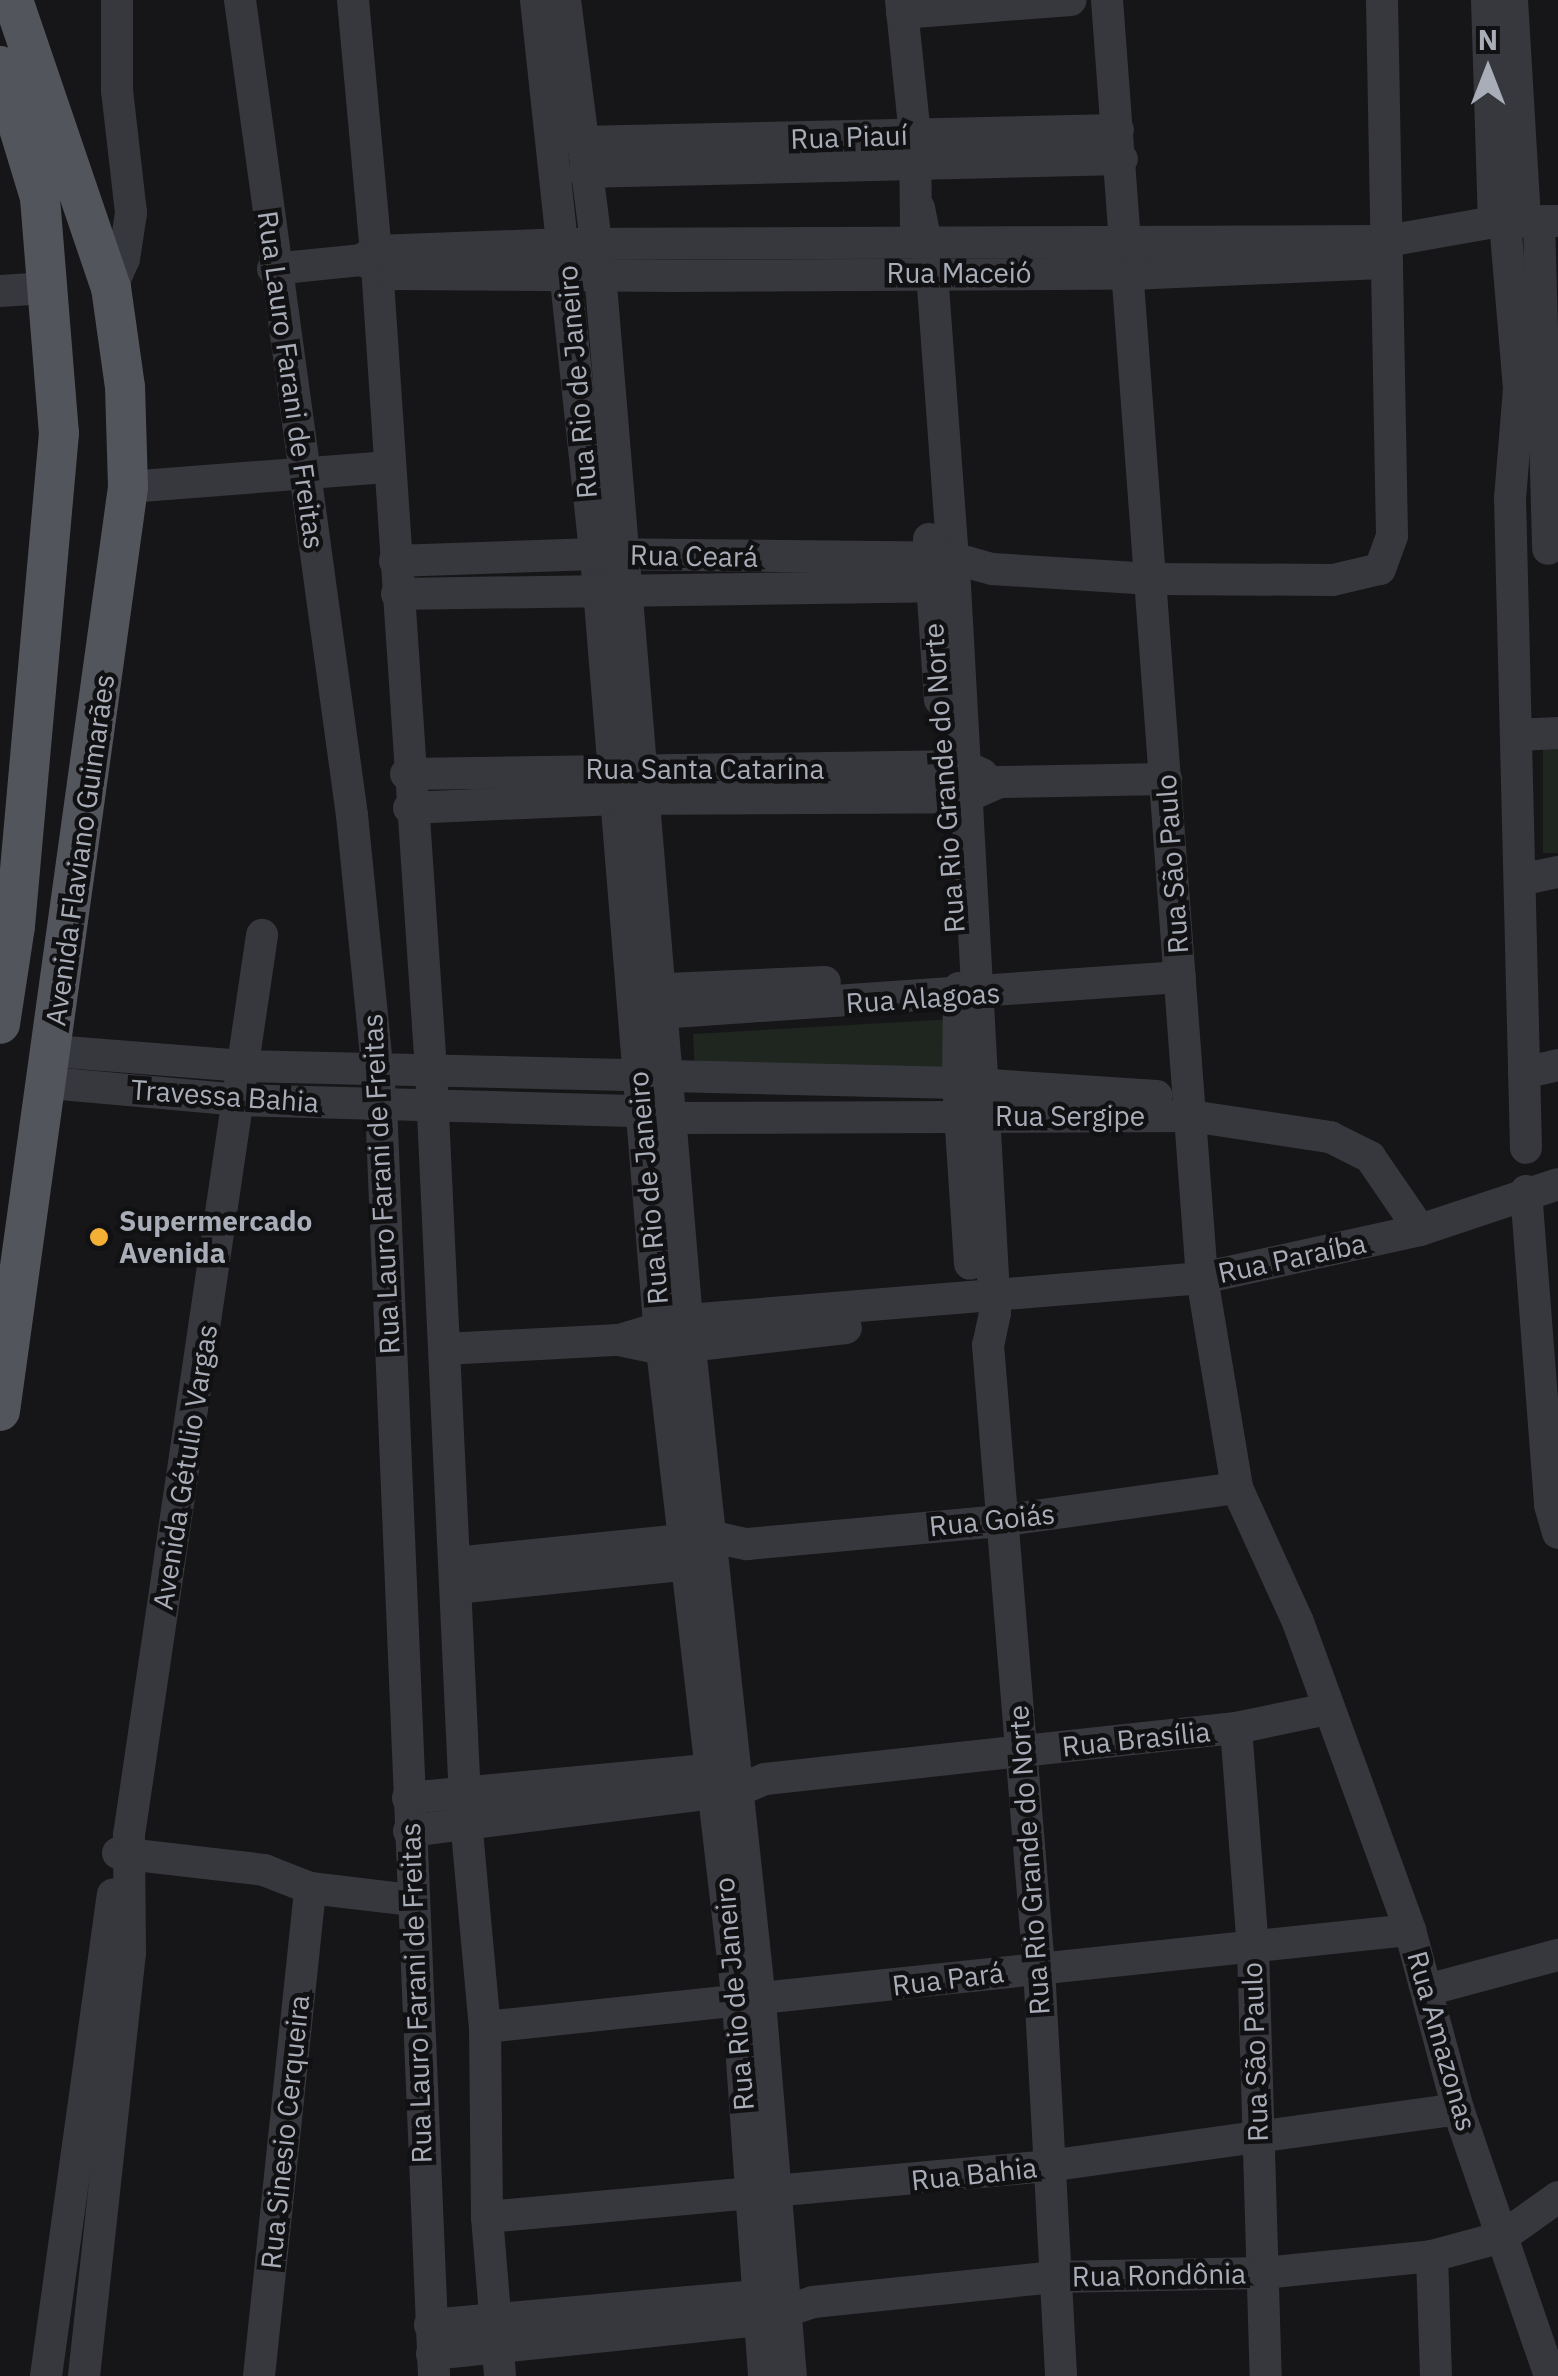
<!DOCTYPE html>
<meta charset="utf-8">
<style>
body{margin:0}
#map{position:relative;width:1558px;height:2376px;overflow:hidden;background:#161618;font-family:"IBM Plex Sans",sans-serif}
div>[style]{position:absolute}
.green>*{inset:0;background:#1e261f;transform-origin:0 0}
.minor>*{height:32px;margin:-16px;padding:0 16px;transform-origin:16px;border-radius:16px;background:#37383d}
.major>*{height:40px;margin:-20px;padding:0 20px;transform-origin:20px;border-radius:20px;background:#53555c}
.dots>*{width:28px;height:28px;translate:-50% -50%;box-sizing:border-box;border:5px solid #111113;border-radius:50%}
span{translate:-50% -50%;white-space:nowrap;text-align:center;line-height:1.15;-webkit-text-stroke:9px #111113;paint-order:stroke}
.street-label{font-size:28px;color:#a8adb8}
.poi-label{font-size:28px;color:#a8adb8;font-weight:700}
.left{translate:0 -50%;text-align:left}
.north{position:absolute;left:1438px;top:20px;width:100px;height:100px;-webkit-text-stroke:8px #111113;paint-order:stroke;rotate:0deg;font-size:28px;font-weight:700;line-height:40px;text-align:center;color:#a8adb8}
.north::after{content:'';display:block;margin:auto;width:35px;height:45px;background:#a8adb8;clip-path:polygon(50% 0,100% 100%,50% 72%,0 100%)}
</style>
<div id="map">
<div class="green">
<div style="left:1543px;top:745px;width:15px;height:108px"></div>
<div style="clip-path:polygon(954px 1019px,954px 1072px,695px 1073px,693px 1034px)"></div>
</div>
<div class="minor">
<div style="left:240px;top:0;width:823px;rotate:82.18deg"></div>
<div style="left:352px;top:815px;width:291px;rotate:84.3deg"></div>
<div style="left:381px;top:1105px;width:1272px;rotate:87.61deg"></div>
<div style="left:353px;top:0;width:252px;rotate:84.8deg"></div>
<div style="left:376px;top:251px;width:821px;rotate:86.16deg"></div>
<div style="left:431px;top:1070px;width:751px;rotate:87.33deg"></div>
<div style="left:466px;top:1820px;width:208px;rotate:84.8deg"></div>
<div style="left:485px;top:2027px;width:190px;rotate:89.4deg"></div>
<div style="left:487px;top:2217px;width:160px;rotate:85.3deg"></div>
<div style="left:536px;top:0;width:592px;rotate:83.89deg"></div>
<div style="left:599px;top:589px;width:737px;rotate:85.33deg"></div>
<div style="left:659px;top:1324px;width:684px;rotate:83.36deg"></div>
<div style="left:738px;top:2003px;width:374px;rotate:86deg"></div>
<div style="left:565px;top:0;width:275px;rotate:82.7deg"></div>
<div style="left:600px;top:273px;width:1051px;rotate:85.25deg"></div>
<div style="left:687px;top:1320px;width:685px;rotate:83.88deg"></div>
<div style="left:760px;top:2001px;width:376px;rotate:85.3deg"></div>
<div style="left:901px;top:0;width:136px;rotate:84.1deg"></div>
<div style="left:915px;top:135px;width:91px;rotate:89.4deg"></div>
<div style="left:1107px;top:0;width:1282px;rotate:85.75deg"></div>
<div style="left:1202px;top:1278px;width:213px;rotate:80.5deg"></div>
<div style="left:1237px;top:1488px;width:147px;rotate:65.5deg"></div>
<div style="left:1298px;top:1622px;width:328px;rotate:70deg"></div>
<div style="left:1410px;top:1930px;width:185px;rotate:75deg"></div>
<div style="left:1458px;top:2109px;width:282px;rotate:71deg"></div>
<div style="left:1487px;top:0;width:222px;rotate:88.2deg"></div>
<div style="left:1512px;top:0;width:222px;rotate:86.6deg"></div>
<div style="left:902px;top:13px;width:169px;rotate:-4.4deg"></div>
<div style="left:580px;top:142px;width:538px;rotate:-1.28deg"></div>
<div style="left:584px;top:172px;width:538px;rotate:-1.38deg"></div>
<div style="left:919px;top:208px;width:66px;rotate:78.7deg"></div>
<div style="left:932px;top:273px;width:314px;rotate:85.8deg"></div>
<div style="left:955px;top:586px;width:728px;rotate:86.85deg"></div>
<div style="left:995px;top:1313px;width:33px;rotate:102deg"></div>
<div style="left:988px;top:1345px;width:625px;rotate:85.32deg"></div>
<div style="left:1039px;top:1968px;width:409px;rotate:86.9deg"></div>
<div style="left:1539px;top:221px;width:328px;rotate:88.4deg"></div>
<div style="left:1505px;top:222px;width:168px;rotate:85.2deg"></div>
<div style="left:1519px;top:389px;width:109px;rotate:94.7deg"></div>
<div style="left:1510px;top:498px;width:650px;rotate:88.59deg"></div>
<div style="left:361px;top:260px;width:38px;rotate:22deg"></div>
<div style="left:396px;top:274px;width:277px;rotate:0.4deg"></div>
<div style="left:673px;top:276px;width:458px;rotate:-0.3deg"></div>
<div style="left:1131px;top:274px;width:256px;rotate:-2.5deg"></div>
<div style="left:273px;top:269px;width:88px;rotate:-5.8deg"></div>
<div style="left:361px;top:260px;width:17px;rotate:-31deg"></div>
<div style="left:376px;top:251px;width:188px;rotate:-2.1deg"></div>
<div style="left:564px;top:244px;width:823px;rotate:-0.21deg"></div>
<div style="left:1387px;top:241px;width:109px;rotate:-10.1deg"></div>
<div style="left:1494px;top:222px;width:64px;rotate:-0.9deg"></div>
<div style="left:111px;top:288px;width:32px;rotate:-66deg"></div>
<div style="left:124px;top:259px;width:47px;rotate:-81.3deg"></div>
<div style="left:131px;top:213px;width:123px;rotate:-96.5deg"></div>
<div style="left:117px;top:91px;width:91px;rotate:-90deg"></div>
<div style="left:0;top:291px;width:46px;rotate:-3.7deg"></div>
<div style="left:128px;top:487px;width:262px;rotate:-4.4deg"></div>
<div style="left:929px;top:539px;width:161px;rotate:86.1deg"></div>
<div style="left:395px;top:561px;width:199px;rotate:-2deg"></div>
<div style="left:594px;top:554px;width:358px;rotate:0.6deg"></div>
<div style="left:952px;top:558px;width:41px;rotate:15.4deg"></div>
<div style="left:992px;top:569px;width:160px;rotate:3.6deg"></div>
<div style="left:1152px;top:579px;width:181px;rotate:0.3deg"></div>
<div style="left:1333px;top:580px;width:48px;rotate:-13.2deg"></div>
<div style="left:1380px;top:569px;width:35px;rotate:-70deg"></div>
<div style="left:1392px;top:536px;width:536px;rotate:-91.07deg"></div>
<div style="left:397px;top:594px;width:555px;rotate:-0.83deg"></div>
<div style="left:1516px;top:735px;width:42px;rotate:-2.7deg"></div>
<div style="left:406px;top:774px;width:558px;rotate:-0.82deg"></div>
<div style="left:964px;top:766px;width:20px;rotate:24deg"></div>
<div style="left:409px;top:808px;width:207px;rotate:-2.5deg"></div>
<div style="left:616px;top:799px;width:350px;rotate:-0.3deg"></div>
<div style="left:966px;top:797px;width:37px;rotate:-24deg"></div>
<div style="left:1000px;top:782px;width:166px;rotate:-1deg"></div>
<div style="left:1520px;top:880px;width:39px;rotate:-12deg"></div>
<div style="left:959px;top:988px;width:95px;rotate:90.6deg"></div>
<div style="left:958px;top:1083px;width:181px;rotate:86.2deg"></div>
<div style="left:644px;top:990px;width:181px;rotate:-2.5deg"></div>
<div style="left:646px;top:1014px;width:535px;rotate:-3.96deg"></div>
<div style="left:53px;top:1051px;width:191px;rotate:4.5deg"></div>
<div style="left:243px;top:1066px;width:715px;rotate:1.36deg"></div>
<div style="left:958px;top:1083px;width:199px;rotate:3.7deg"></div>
<div style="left:1524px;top:1073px;width:35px;rotate:-13deg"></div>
<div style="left:50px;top:1083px;width:191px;rotate:5.1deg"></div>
<div style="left:240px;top:1100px;width:401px;rotate:1.6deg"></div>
<div style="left:641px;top:1111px;width:34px;rotate:12deg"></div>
<div style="left:674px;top:1118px;width:517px;rotate:-0.22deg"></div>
<div style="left:1191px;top:1116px;width:141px;rotate:8.6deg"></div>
<div style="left:1330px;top:1137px;width:45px;rotate:26.6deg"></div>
<div style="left:1370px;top:1157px;width:88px;rotate:55.6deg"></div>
<div style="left:1526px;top:1191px;width:315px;rotate:85.6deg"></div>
<div style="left:1550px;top:1505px;width:29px;rotate:74deg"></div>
<div style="left:619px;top:1340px;width:71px;rotate:-16.4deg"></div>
<div style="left:687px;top:1320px;width:517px;rotate:-4.66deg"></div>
<div style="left:1202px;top:1278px;width:223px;rotate:-12.4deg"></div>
<div style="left:1420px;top:1230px;width:145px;rotate:-18.4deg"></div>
<div style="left:445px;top:1349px;width:174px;rotate:-3deg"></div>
<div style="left:619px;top:1340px;width:44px;rotate:11.8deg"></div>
<div style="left:662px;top:1349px;width:185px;rotate:-6.5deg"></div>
<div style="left:455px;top:1563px;width:259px;rotate:-5.8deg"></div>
<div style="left:713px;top:1537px;width:35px;rotate:12deg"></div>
<div style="left:747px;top:1544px;width:253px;rotate:-5.2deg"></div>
<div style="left:999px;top:1521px;width:240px;rotate:-7.9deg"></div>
<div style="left:456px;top:1588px;width:256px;rotate:-5.8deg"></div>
<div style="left:1236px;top:1728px;width:222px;rotate:85.6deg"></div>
<div style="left:1253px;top:1949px;width:427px;rotate:88.3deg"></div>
<div style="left:408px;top:1798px;width:326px;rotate:-5.4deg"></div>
<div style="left:409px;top:1831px;width:333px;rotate:-7.1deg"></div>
<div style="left:739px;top:1790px;width:28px;rotate:-23deg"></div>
<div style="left:765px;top:1779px;width:474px;rotate:-6.2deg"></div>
<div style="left:1236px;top:1728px;width:94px;rotate:-11.7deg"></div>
<div style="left:118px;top:1853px;width:147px;rotate:6.6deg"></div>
<div style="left:264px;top:1870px;width:49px;rotate:21.4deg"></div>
<div style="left:310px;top:1888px;width:101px;rotate:6.8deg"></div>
<div style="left:1427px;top:1990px;width:136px;rotate:-15deg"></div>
<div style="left:485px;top:2027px;width:930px;rotate:-5.99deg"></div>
<div style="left:487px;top:2217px;width:563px;rotate:-5.19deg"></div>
<div style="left:1048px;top:2166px;width:414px;rotate:-7.9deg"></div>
<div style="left:1432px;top:2256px;width:120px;rotate:88.1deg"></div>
<div style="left:430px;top:2325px;width:346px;rotate:-5.1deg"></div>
<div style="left:432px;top:2354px;width:329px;rotate:-5.9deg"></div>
<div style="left:759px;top:2320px;width:57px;rotate:-18.4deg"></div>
<div style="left:813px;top:2302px;width:243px;rotate:-5.9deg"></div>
<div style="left:1055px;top:2277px;width:208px;rotate:-1.1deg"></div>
<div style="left:1263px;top:2273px;width:170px;rotate:-5.7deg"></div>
<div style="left:1432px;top:2256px;width:73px;rotate:-15.2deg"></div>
<div style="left:1502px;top:2237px;width:69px;rotate:-35.5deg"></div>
<div style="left:46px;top:2376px;width:486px;rotate:-82.1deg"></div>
<div style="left:84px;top:2376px;width:425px;rotate:-83.8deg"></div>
<div style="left:130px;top:1953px;width:118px;rotate:-90.5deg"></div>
<div style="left:129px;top:1835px;width:910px;rotate:-81.59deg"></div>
<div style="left:259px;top:2376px;width:491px;rotate:-84deg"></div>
</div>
<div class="major">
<div style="left:0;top:66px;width:138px;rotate:73.1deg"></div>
<div style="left:40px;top:198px;width:236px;rotate:85.4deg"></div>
<div style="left:59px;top:433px;width:495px;rotate:95.1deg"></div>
<div style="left:15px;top:926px;width:99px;rotate:98.7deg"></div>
<div style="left:0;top:1411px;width:933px;rotate:-82.11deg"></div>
<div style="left:128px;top:487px;width:100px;rotate:-91.7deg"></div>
<div style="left:125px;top:387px;width:100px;rotate:-98deg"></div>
<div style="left:111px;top:288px;width:304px;rotate:-108.8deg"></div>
</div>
<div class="dots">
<div style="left:99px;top:1237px;background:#f2b134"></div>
</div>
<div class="street-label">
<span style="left:849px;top:137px;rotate:-2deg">Rua Piauí</span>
<span style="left:959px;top:273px">Rua Maceió</span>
<span style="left:291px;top:380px;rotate:82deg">Rua Lauro Farani de Freitas</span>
<span style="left:577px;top:382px;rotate:-95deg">Rua Rio de Janeiro</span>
<span style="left:694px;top:556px;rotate:1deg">Rua Ceará</span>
<span style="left:705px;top:769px">Rua Santa Catarina</span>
<span style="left:944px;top:778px;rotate:-94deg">Rua Rio Grande do Norte</span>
<span style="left:80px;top:850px;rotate:-82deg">Avenida Flaviano Guimarães</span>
<span style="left:1172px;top:864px;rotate:-94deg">Rua São Paulo</span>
<span style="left:923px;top:998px;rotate:-4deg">Rua Alagoas</span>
<span style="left:225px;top:1096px;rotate:4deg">Travessa Bahia</span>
<span style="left:1070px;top:1116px">Rua Sergipe</span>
<span style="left:381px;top:1184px;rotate:-93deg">Rua Lauro Farani de Freitas</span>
<span style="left:648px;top:1188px;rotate:-95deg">Rua Rio de Janeiro</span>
<span style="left:1292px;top:1258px;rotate:-12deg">Rua Paraíba</span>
<span style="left:185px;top:1467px;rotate:-81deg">Avenida Gétulio Vargas</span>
<span style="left:992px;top:1520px;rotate:-6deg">Rua Goiás</span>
<span style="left:1136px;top:1739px;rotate:-6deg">Rua Brasília</span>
<span style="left:1029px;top:1860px;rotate:-94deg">Rua Rio Grande do Norte</span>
<span style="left:948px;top:1979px;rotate:-7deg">Rua Pará</span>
<span style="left:416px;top:1993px;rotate:-92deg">Rua Lauro Farani de Freitas</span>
<span style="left:734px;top:1994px;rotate:-95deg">Rua Rio de Janeiro</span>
<span style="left:1442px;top:2041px;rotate:74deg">Rua Amazonas</span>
<span style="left:1255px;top:2052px;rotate:-92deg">Rua São Paulo</span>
<span style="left:285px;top:2132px;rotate:-84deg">Rua Sinesio Cerqueira</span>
<span style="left:974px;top:2174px;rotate:-6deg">Rua Bahia</span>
<span style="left:1159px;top:2275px;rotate:-1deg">Rua Rondônia</span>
</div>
<div class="poi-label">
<span class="left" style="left:119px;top:1237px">Supermercado<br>Avenida</span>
</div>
<div class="north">N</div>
</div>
